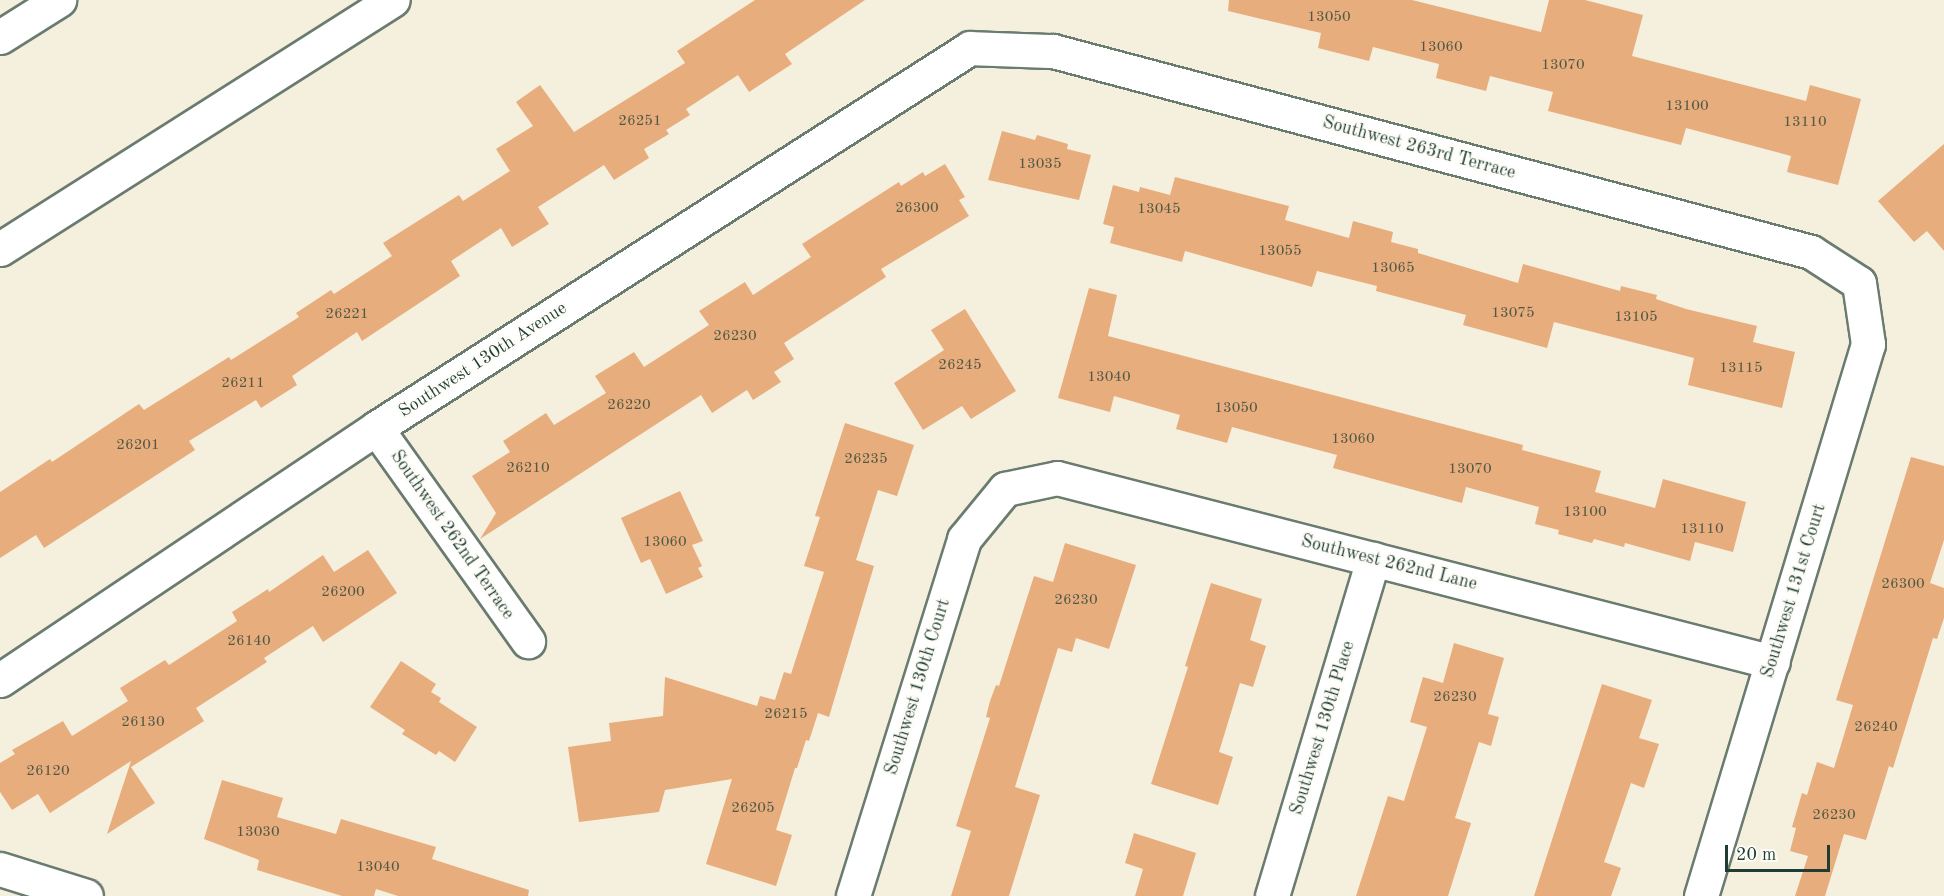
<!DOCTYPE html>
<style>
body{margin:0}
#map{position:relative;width:1944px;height:896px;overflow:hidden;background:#f5efdd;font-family:"Old Standard TT",serif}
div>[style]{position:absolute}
.building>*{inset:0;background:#e8ad7d}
.roads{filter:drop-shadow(2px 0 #6a7b6f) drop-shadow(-2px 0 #6a7b6f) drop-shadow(0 2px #6a7b6f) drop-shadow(0 -2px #6a7b6f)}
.street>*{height:33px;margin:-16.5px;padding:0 16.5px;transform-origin:16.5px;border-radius:16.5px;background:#fff}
.highway>*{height:33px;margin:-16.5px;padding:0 16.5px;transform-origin:16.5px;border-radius:16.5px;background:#fff}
span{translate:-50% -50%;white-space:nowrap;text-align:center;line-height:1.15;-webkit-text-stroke:5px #fdfcf7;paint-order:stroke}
.number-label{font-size:15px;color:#515946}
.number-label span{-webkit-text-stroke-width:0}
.street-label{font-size:18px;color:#1f3d34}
.scale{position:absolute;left:1725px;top:845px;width:105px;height:27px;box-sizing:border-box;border:3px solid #1f3d34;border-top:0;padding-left:8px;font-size:18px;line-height:21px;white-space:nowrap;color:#1f3d34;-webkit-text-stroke:4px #fdfcf7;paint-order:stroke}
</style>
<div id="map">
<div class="building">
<div style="clip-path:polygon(755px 0,865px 0,785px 54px,792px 64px,749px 92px,738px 75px,686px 109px,690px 115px,666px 130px,669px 134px,644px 149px,649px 158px,614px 180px,604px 165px,538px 207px,549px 224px,512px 247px,501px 228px,451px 261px,460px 276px,362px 341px,357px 332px,292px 376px,297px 385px,261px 408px,256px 400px,189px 441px,195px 450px,44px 548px,36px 535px,0 558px,0 492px,50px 459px,52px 462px,139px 404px,144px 410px,229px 357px,231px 360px,299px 317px,296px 313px,331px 290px,334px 294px,392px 256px,383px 243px,459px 195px,463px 201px,510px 171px,496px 149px,533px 126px,516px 102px,540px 85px,574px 132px,685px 63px,677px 51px)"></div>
<div style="clip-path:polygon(1229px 0,1412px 0,1541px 32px,1549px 0,1585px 0,1643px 15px,1632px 56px,1806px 101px,1810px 85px,1861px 99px,1838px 185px,1787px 172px,1791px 156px,1686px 128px,1681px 145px,1548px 111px,1553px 92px,1490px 76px,1486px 91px,1436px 78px,1439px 64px,1373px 47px,1369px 61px,1318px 48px,1321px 33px,1228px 11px)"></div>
<div style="clip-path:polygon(1002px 131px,1035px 140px,1037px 135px,1068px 144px,1067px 149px,1091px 155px,1079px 200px,988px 180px)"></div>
<div style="clip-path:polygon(1944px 144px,1944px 251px,1927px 231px,1914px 242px,1878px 201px)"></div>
<div style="clip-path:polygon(945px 164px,965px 197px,959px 200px,969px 216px,881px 269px,886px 277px,784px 343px,794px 359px,774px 372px,781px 382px,753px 400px,747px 390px,712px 413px,701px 395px,480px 539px,496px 513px,472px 476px,510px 452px,503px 441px,546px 413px,554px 425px,606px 393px,595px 376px,634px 352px,644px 367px,709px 325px,699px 311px,745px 282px,753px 295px,811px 257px,802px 244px,899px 182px,901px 186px,923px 172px,925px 176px)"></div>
<div style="clip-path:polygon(1175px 177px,1289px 206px,1285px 220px,1349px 238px,1353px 221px,1393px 232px,1391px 242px,1418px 249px,1418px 253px,1518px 283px,1523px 264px,1620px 291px,1621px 286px,1657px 295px,1656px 299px,1686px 309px,1757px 326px,1753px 342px,1795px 352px,1782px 408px,1688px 385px,1694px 358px,1554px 322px,1547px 348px,1463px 325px,1466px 315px,1376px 291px,1377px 286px,1317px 271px,1312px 287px,1185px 251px,1182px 262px,1110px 243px,1114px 227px,1103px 224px,1113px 185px,1139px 192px,1140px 187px,1170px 195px)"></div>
<div style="clip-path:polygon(1089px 288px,1117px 295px,1108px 336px,1523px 445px,1522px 450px,1601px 471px,1595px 492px,1655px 508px,1663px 479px,1746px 502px,1733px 552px,1695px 542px,1690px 561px,1625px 543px,1624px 547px,1594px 539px,1592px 543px,1558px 534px,1559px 530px,1535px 524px,1539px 507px,1466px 487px,1462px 503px,1333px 468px,1337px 455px,1232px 427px,1227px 443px,1176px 429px,1180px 415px,1114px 396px,1110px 412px,1058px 398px)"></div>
<div style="clip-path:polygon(965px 309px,1016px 391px,971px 419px,962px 406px,923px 430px,894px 383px,944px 350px,931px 330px)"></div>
<div style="clip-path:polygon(845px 423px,914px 445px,897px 496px,878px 490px,856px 560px,874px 566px,829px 717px,818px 713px,809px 741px,806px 740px,797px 768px,795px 768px,776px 830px,792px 835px,776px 886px,706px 864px,732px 779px,665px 790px,659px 812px,579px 822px,568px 747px,611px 741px,609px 723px,663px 716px,665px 677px,757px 706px,760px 696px,775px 700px,784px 672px,791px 674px,824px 572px,804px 566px,820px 517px,815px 516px)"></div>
<div style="clip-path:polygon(1911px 457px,1944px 466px,1944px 540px,1930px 583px,1944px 588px,1944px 618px,1937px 639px,1933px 638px,1893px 768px,1889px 766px,1866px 840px,1844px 834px,1825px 896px,1795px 896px,1808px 856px,1790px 851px,1796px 828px,1792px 827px,1802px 793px,1807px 795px,1817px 762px,1834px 768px,1853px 705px,1836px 700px)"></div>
<div style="clip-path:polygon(680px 491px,703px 541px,692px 545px,702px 566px,698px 568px,703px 577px,666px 594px,650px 559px,641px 563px,621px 518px)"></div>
<div style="clip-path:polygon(1065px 543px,1136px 565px,1109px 649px,1076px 638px,1072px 652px,1058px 648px,1015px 787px,1040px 795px,1009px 896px,951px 896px,971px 831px,956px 826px,990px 718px,986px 717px,990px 701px,996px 685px,999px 686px,1034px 576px,1053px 582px)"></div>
<div style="clip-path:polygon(368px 550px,397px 593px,323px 642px,313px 626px,264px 658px,267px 662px,196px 708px,204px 721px,131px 767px,155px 803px,107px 834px,131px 761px,50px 813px,38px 794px,12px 810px,0 792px,0 763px,15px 754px,12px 750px,63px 721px,72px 736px,128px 701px,120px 688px,165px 660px,169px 665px,237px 621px,232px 612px,268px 589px,269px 592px,323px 555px,334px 572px)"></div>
<div style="clip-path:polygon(1211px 583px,1262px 599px,1250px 640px,1266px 646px,1253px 687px,1240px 683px,1219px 752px,1233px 757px,1218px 805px,1151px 784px,1188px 667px,1185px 666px)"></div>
<div style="clip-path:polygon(1454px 643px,1504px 658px,1488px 714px,1499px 717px,1491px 746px,1479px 742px,1455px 818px,1471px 823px,1448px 896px,1356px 896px,1388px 796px,1404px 801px,1427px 727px,1410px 722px,1423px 677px,1443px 683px)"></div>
<div style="clip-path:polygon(401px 661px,436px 684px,431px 692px,441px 698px,439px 702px,477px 727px,455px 762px,439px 751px,436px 755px,402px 734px,405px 730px,370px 707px)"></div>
<div style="clip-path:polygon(1602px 684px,1652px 700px,1639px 738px,1659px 744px,1644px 788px,1631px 783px,1604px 862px,1621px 868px,1611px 896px,1534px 896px)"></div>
<div style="clip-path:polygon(222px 780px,283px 798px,277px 817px,336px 834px,341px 819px,436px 847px,432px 859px,529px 890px,528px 896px,398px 896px,376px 889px,374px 896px,342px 896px,257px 870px,259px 860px,204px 839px)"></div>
<div style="clip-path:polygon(1134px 833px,1196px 853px,1183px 896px,1135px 896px,1143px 869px,1125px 863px)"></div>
</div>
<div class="roads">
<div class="street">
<div style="left:376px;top:428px;width:262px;rotate:54.5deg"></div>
<div style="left:0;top:680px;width:453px;rotate:-33.8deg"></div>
<div style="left:376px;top:428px;width:705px;rotate:-32.61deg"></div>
<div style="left:970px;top:48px;width:83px;rotate:2.1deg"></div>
<div style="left:1053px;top:51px;width:784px;rotate:14.85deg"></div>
<div style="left:1811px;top:252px;width:57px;rotate:32.9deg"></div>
<div style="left:1859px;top:283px;width:62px;rotate:81.6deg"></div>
<div style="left:1868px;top:344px;width:577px;rotate:106.83deg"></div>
<div style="left:0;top:869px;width:90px;rotate:17.4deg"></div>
<div style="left:853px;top:896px;width:374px;rotate:-72.7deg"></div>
<div style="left:964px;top:539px;width:65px;rotate:-50.6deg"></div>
<div style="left:1005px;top:489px;width:53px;rotate:-11.9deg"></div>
<div style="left:1057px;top:478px;width:739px;rotate:14.41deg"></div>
<div style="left:1272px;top:896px;width:352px;rotate:-73.3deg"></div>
</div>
<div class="highway">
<div style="left:0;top:37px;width:70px;rotate:-32.1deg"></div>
<div style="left:0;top:249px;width:465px;rotate:-32.4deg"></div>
</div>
</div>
<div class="number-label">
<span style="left:1329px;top:18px">13050</span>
<span style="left:1441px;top:48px">13060</span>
<span style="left:1563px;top:66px">13070</span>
<span style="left:1687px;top:107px">13100</span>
<span style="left:640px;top:122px">26251</span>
<span style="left:1805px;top:123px">13110</span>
<span style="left:1040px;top:165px">13035</span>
<span style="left:917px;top:209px">26300</span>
<span style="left:1159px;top:210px">13045</span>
<span style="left:1280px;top:252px">13055</span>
<span style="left:1393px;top:269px">13065</span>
<span style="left:1513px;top:314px">13075</span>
<span style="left:347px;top:315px">26221</span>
<span style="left:1636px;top:318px">13105</span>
<span style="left:735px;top:337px">26230</span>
<span style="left:960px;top:366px">26245</span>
<span style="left:1741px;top:369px">13115</span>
<span style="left:1109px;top:378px">13040</span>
<span style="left:243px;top:384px">26211</span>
<span style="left:629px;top:406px">26220</span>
<span style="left:1236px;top:409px">13050</span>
<span style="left:1353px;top:440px">13060</span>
<span style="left:138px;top:446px">26201</span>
<span style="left:866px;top:460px">26235</span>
<span style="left:528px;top:469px">26210</span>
<span style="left:1470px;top:470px">13070</span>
<span style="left:1585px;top:513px">13100</span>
<span style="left:1702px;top:530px">13110</span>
<span style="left:665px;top:543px">13060</span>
<span style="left:1903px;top:585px">26300</span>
<span style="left:343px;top:593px">26200</span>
<span style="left:1076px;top:601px">26230</span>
<span style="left:249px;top:642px">26140</span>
<span style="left:1455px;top:698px">26230</span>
<span style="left:786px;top:715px">26215</span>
<span style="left:143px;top:723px">26130</span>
<span style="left:1876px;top:728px">26240</span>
<span style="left:48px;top:772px">26120</span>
<span style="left:753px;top:809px">26205</span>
<span style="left:1834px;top:816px">26230</span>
<span style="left:258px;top:833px">13030</span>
<span style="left:378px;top:868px">13040</span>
</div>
<div class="street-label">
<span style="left:1419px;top:148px;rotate:15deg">Southwest 263rd Terrace</span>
<span style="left:483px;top:360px;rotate:-33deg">Southwest 130th Avenue</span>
<span style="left:452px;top:535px;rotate:55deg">Southwest 262nd Terrace</span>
<span style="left:1389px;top:563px;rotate:14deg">Southwest 262nd Lane</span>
<span style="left:1794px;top:591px;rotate:-73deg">Southwest 131st Court</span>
<span style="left:918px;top:687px;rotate:-73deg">Southwest 130th Court</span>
<span style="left:1323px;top:728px;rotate:-73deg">Southwest 130th Place</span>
</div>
<div class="scale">20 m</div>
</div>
